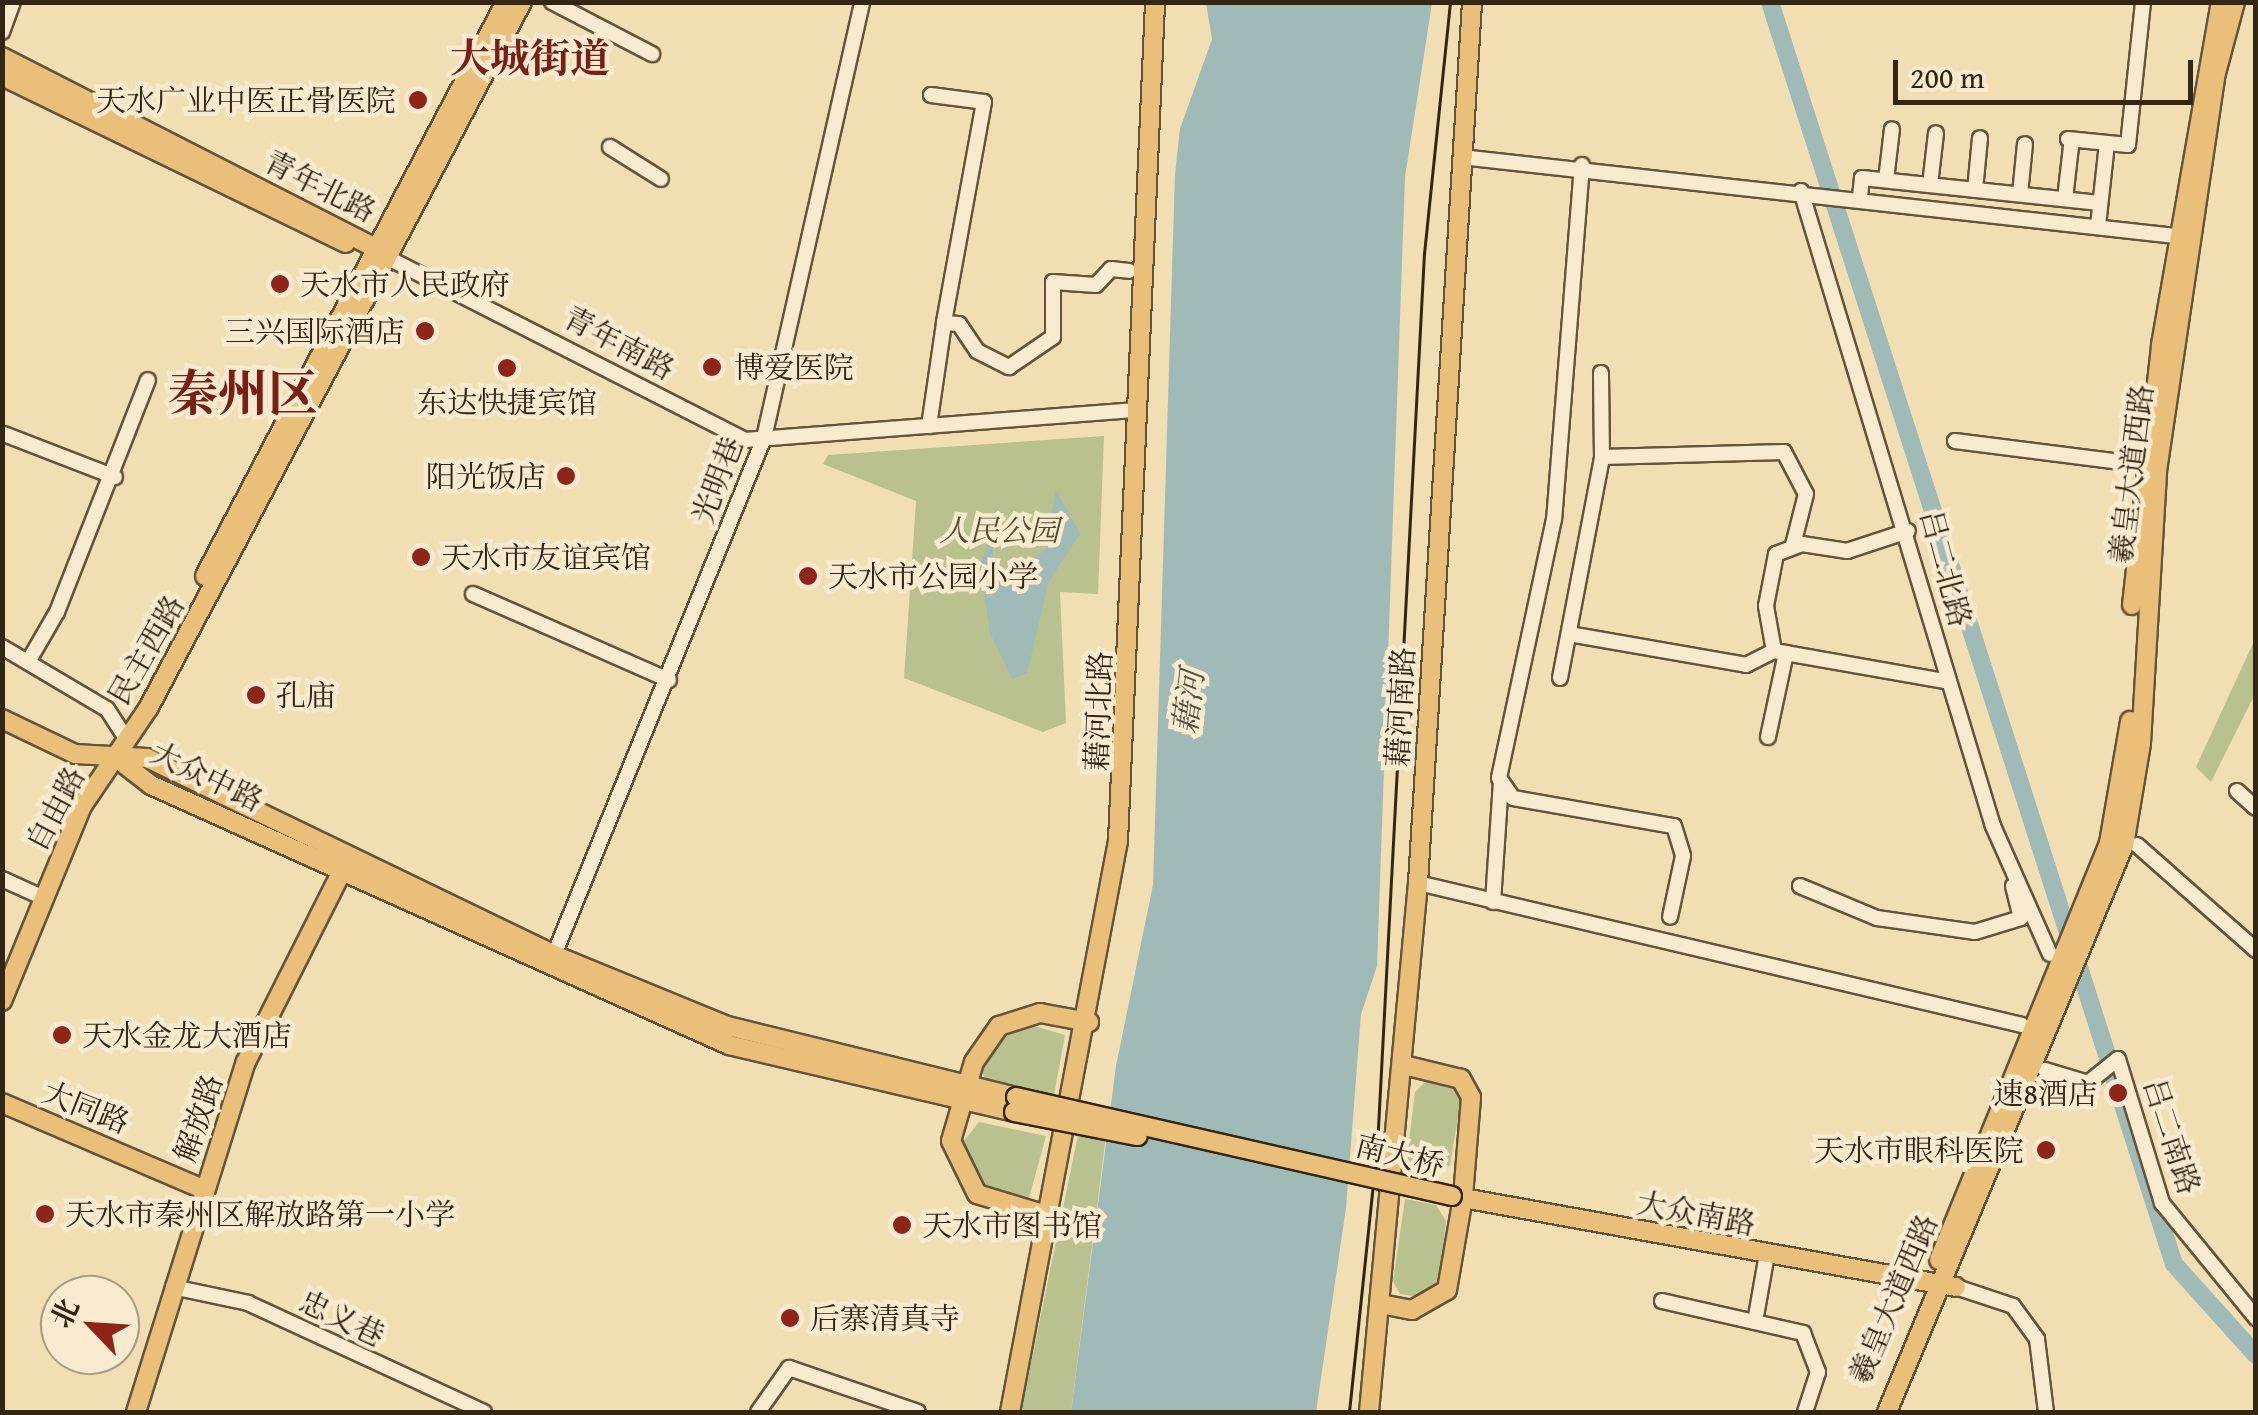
<!DOCTYPE html>
<meta charset="utf-8">
<style>
body{margin:0}
#map{position:relative;width:2258px;height:1415px;overflow:hidden;background:#f2deb3;font-family:"Gentium Book Plus","Noto Serif SC",serif}
div>[style]{position:absolute}
.green>*{inset:0;background:#b9c18e}
.water>*{inset:0;background:#9fbab7}
.river>*{height:18px;margin:-9px;padding:0 9px;transform-origin:9px;border-radius:9px;background:#9fbab7}
.roads{filter:drop-shadow(2px 0 #64543c) drop-shadow(-2px 0 #64543c) drop-shadow(0 2px #64543c) drop-shadow(0 -2px #64543c)}
.minor>*{height:14px;margin:-7px;padding:0 7px;transform-origin:7px;border-radius:7px;background:#f7eace}
.major>*{height:18px;margin:-9px;padding:0 9px;transform-origin:9px;border-radius:9px;background:#e9bf7a}
.tram>*{height:2.5px;margin:-1.25px;padding:0 1.25px;transform-origin:1.25px;border-radius:1.25px;background:#342615}
.bridges{filter:drop-shadow(2px 0 #342615) drop-shadow(-2px 0 #342615) drop-shadow(0 2px #342615) drop-shadow(0 -2px #342615)}
.major-bridge>*{height:18px;margin:-9px;padding:0 9px;transform-origin:9px;border-radius:9px;background:#e9bf7a}
.dots>*{width:28px;height:28px;translate:-50% -50%;box-sizing:border-box;border:5px solid #f7eace;border-radius:50%}
span{translate:-50% -50%;white-space:nowrap;text-align:center;line-height:1.15;-webkit-text-stroke:9px #f7eace;paint-order:stroke}
.poi-label{font-size:30px;color:#342615}
.right{translate:-100% -50%;text-align:right}
.left{translate:0 -50%;text-align:left}
.street-label{font-size:30px;color:#342615}
.park-label{font-size:30px;color:#554d33;font-style:italic}
.water-label{font-size:32px;color:#545246;font-style:italic}
.district-label{font-size:40px;color:#7a1f14;font-weight:700}
.town-label{font-size:50px;color:#7a1f14;font-weight:700}
.frame{position:absolute;inset:0;border:5px solid #342615;pointer-events:none}
.north{position:absolute;left:40px;top:1275px;width:100px;height:100px;box-sizing:border-box;background:#f7eace;border:2px solid #a99c84;border-radius:50%;rotate:295deg;font-size:28px;font-weight:700;line-height:40px;text-align:center;color:#342615}
.north::after{content:'';display:block;margin:auto;width:35px;height:45px;background:#8f2418;clip-path:polygon(50% 0,100% 100%,50% 72%,0 100%)}
.scale{position:absolute;left:1893px;top:60px;width:300px;height:45px;box-sizing:border-box;border:5px solid #342615;border-top:0;padding-left:12px;font-size:30px;line-height:35px;white-space:nowrap;color:#342615;-webkit-text-stroke:8px #f7eace;paint-order:stroke}
</style>
<div id="map">
<div class="green">
<div style="clip-path:polygon(1104px 436px,1098px 594px,1060px 592px,1066px 723px,1043px 732px,904px 678px,916px 501px,823px 464px,828px 455px)"></div>
<div style="clip-path:polygon(2255px 639px,2255px 694px,2211px 782px,2196px 767px)"></div>
<div style="clip-path:polygon(1024px 1023px,1065px 1035px,1054px 1095px,987px 1081px,980px 1070px,1001px 1033px)"></div>
<div style="clip-path:polygon(1425px 1082px,1453px 1085px,1461px 1099px,1450px 1165px,1436px 1177px,1405px 1174px,1415px 1092px)"></div>
<div style="clip-path:polygon(979px 1122px,1046px 1136px,1029px 1198px,991px 1191px,974px 1172px,963px 1142px)"></div>
<div style="clip-path:polygon(1079px 1130px,1106px 1135px,1071px 1412px,1021px 1412px)"></div>
<div style="clip-path:polygon(1405px 1199px,1436px 1205px,1446px 1221px,1439px 1287px,1428px 1298px,1400px 1294px,1393px 1282px)"></div>
</div>
<div class="water">
<div style="clip-path:polygon(1206px 3px,1432px 3px,1405px 177px,1377px 966px,1361px 1014px,1346px 1208px,1316px 1412px,1071px 1412px,1116px 1066px,1153px 885px,1175px 174px,1180px 129px,1212px 39px)"></div>
<div style="clip-path:polygon(1056px 490px,1080px 534px,1049px 581px,1027px 673px,1012px 679px,990px 633px,980px 564px,993px 531px,993px 569px,1003px 580px,1045px 550px)"></div>
</div>
<div class="river">
<div style="left:1770px;top:2px;width:1325px;rotate:72.25deg"></div>
<div style="left:2174px;top:1264px;width:122px;rotate:48deg"></div>
</div>
<div class="roads">
<div class="minor">
<div style="left:552px;top:2px;width:113px;rotate:27.5deg"></div>
<div style="left:2px;top:32px;width:32px;rotate:-70deg"></div>
<div style="left:931px;top:95px;width:53px;rotate:7.5deg"></div>
<div style="left:984px;top:102px;width:225px;rotate:100.3deg"></div>
<div style="left:944px;top:323px;width:15px;rotate:4deg"></div>
<div style="left:959px;top:324px;width:32px;rotate:56deg"></div>
<div style="left:977px;top:351px;width:36px;rotate:27deg"></div>
<div style="left:1009px;top:367px;width:53px;rotate:-34.3deg"></div>
<div style="left:1053px;top:337px;width:55px;rotate:-90deg"></div>
<div style="left:1053px;top:282px;width:43px;rotate:4deg"></div>
<div style="left:1096px;top:285px;width:22px;rotate:-47deg"></div>
<div style="left:1111px;top:269px;width:18px;rotate:6deg"></div>
<div style="left:2068px;top:139px;width:60px;rotate:5.7deg"></div>
<div style="left:2128px;top:145px;width:144px;rotate:-84deg"></div>
<div style="left:610px;top:147px;width:60px;rotate:32.1deg"></div>
<div style="left:1461px;top:157px;width:728px;rotate:6.31deg"></div>
<div style="left:1582px;top:165px;width:355px;rotate:94.5deg"></div>
<div style="left:1554px;top:519px;width:265px;rotate:102deg"></div>
<div style="left:1499px;top:778px;width:24px;rotate:55deg"></div>
<div style="left:1513px;top:798px;width:163px;rotate:9.9deg"></div>
<div style="left:1674px;top:826px;width:31px;rotate:73deg"></div>
<div style="left:1683px;top:856px;width:62px;rotate:102deg"></div>
<div style="left:1886px;top:180px;width:51px;rotate:-83.3deg"></div>
<div style="left:1930px;top:185px;width:52px;rotate:-83.4deg"></div>
<div style="left:1975px;top:190px;width:52px;rotate:-84.5deg"></div>
<div style="left:1801px;top:191px;width:663px;rotate:73.18deg"></div>
<div style="left:1993px;top:826px;width:140px;rotate:66deg"></div>
<div style="left:2020px;top:194px;width:50px;rotate:-84.3deg"></div>
<div style="left:1860px;top:197px;width:19px;rotate:-84deg"></div>
<div style="left:1862px;top:178px;width:239px;rotate:6deg"></div>
<div style="left:2065px;top:199px;width:53px;rotate:-83.5deg"></div>
<div style="left:2098px;top:226px;width:83px;rotate:-83.8deg"></div>
<div style="left:388px;top:258px;width:401px;rotate:27deg"></div>
<div style="left:745px;top:440px;width:389px;rotate:-4.4deg"></div>
<div style="left:929px;top:426px;width:104px;rotate:-81.7deg"></div>
<div style="left:4px;top:434px;width:119px;rotate:21.2deg"></div>
<div style="left:1955px;top:441px;width:175px;rotate:7.2deg"></div>
<div style="left:1602px;top:457px;width:182px;rotate:-1.6deg"></div>
<div style="left:1784px;top:452px;width:47px;rotate:62.4deg"></div>
<div style="left:1806px;top:494px;width:53px;rotate:104.3deg"></div>
<div style="left:473px;top:594px;width:214px;rotate:23.7deg"></div>
<div style="left:1569px;top:634px;width:180px;rotate:9.9deg"></div>
<div style="left:1746px;top:665px;width:31px;rotate:-27deg"></div>
<div style="left:1774px;top:651px;width:178px;rotate:10deg"></div>
<div style="left:2px;top:647px;width:122px;rotate:30.6deg"></div>
<div style="left:107px;top:709px;width:35px;rotate:57deg"></div>
<div style="left:1774px;top:651px;width:46px;rotate:-100.1deg"></div>
<div style="left:1766px;top:606px;width:53px;rotate:-79.1deg"></div>
<div style="left:1776px;top:554px;width:28px;rotate:-21deg"></div>
<div style="left:1802px;top:544px;width:46px;rotate:8.8deg"></div>
<div style="left:1847px;top:551px;width:64px;rotate:-18.2deg"></div>
<div style="left:28px;top:662px;width:58px;rotate:-59.9deg"></div>
<div style="left:57px;top:612px;width:249px;rotate:-68.6deg"></div>
<div style="left:1560px;top:678px;width:225px;rotate:-79.2deg"></div>
<div style="left:1602px;top:457px;width:84px;rotate:-90.7deg"></div>
<div style="left:1768px;top:737px;width:86px;rotate:-77.9deg"></div>
<div style="left:2237px;top:791px;width:25px;rotate:42deg"></div>
<div style="left:2137px;top:845px;width:159px;rotate:41.4deg"></div>
<div style="left:2px;top:879px;width:44px;rotate:24.2deg"></div>
<div style="left:1418px;top:883px;width:620px;rotate:13.23deg"></div>
<div style="left:1800px;top:886px;width:83px;rotate:22.6deg"></div>
<div style="left:1877px;top:918px;width:99px;rotate:8.1deg"></div>
<div style="left:1975px;top:932px;width:48px;rotate:-16.9deg"></div>
<div style="left:2021px;top:918px;width:33px;rotate:-104deg"></div>
<div style="left:1493px;top:902px;width:121px;rotate:-86.2deg"></div>
<div style="left:554px;top:955px;width:558px;rotate:-67.89deg"></div>
<div style="left:764px;top:438px;width:447px;rotate:-77.3deg"></div>
<div style="left:2045px;top:1070px;width:45px;rotate:16.8deg"></div>
<div style="left:2088px;top:1083px;width:38px;rotate:-39deg"></div>
<div style="left:2118px;top:1059px;width:151px;rotate:73deg"></div>
<div style="left:2162px;top:1203px;width:149px;rotate:50.7deg"></div>
<div style="left:173px;top:1287px;width:77px;rotate:12deg"></div>
<div style="left:248px;top:1303px;width:260px;rotate:24.8deg"></div>
<div style="left:1956px;top:1287px;width:60px;rotate:18.4deg"></div>
<div style="left:2013px;top:1306px;width:41px;rotate:54deg"></div>
<div style="left:2037px;top:1339px;width:74px;rotate:83deg"></div>
<div style="left:1662px;top:1301px;width:145px;rotate:12.8deg"></div>
<div style="left:1803px;top:1333px;width:42px;rotate:69deg"></div>
<div style="left:1818px;top:1372px;width:42px;rotate:108deg"></div>
<div style="left:1755px;top:1322px;width:69px;rotate:-80deg"></div>
<div style="left:758px;top:1412px;width:54px;rotate:-54.8deg"></div>
<div style="left:789px;top:1368px;width:136px;rotate:18.8deg"></div>
</div>
<div class="major">
<div style="left:2px;top:57px;width:430px;rotate:27.1deg"></div>
<div style="left:2px;top:76px;width:382px;rotate:25.9deg"></div>
<div style="left:205px;top:576px;width:648px;rotate:-62.33deg"></div>
<div style="left:2132px;top:605px;width:262px;rotate:-83.6deg"></div>
<div style="left:2161px;top:345px;width:348px;rotate:-80.1deg"></div>
<div style="left:2px;top:719px;width:81px;rotate:25.6deg"></div>
<div style="left:75px;top:754px;width:72px;rotate:3.2deg"></div>
<div style="left:147px;top:758px;width:452px;rotate:25.8deg"></div>
<div style="left:554px;top:955px;width:187px;rotate:22.3deg"></div>
<div style="left:727px;top:1026px;width:298px;rotate:13.8deg"></div>
<div style="left:115px;top:757px;width:46px;rotate:37.9deg"></div>
<div style="left:151px;top:785px;width:634px;rotate:24.22deg"></div>
<div style="left:729px;top:1045px;width:293px;rotate:13.2deg"></div>
<div style="left:2px;top:1001px;width:211px;rotate:-67.7deg"></div>
<div style="left:82px;top:806px;width:120px;rotate:-55.9deg"></div>
<div style="left:149px;top:707px;width:798px;rotate:-62.12deg"></div>
<div style="left:2px;top:1103px;width:219px;rotate:23.2deg"></div>
<div style="left:1452px;top:1196px;width:512px;rotate:10.23deg"></div>
<div style="left:1050px;top:1216px;width:76px;rotate:-163.2deg"></div>
<div style="left:977px;top:1194px;width:59px;rotate:-116.1deg"></div>
<div style="left:951px;top:1141px;width:82px;rotate:-73.8deg"></div>
<div style="left:974px;top:1062px;width:44px;rotate:-55.2deg"></div>
<div style="left:999px;top:1026px;width:43px;rotate:-17.6deg"></div>
<div style="left:1040px;top:1013px;width:50px;rotate:10.4deg"></div>
<div style="left:1939px;top:1260px;width:450px;rotate:-67.8deg"></div>
<div style="left:2109px;top:843px;width:124px;rotate:-80.2deg"></div>
<div style="left:1381px;top:1304px;width:32px;rotate:11deg"></div>
<div style="left:1412px;top:1310px;width:40px;rotate:-29.7deg"></div>
<div style="left:1447px;top:1290px;width:94px;rotate:-80.2deg"></div>
<div style="left:1463px;top:1197px;width:100px;rotate:-85.4deg"></div>
<div style="left:1471px;top:1097px;width:21px;rotate:-119deg"></div>
<div style="left:1461px;top:1079px;width:59px;rotate:-166.2deg"></div>
<div style="left:136px;top:1412px;width:367px;rotate:-72.6deg"></div>
<div style="left:246px;top:1062px;width:227px;rotate:-63.3deg"></div>
<div style="left:1010px;top:1412px;width:581px;rotate:-79.29deg"></div>
<div style="left:1118px;top:841px;width:840px;rotate:-87.47deg"></div>
<div style="left:1369px;top:1412px;width:531px;rotate:-84.71deg"></div>
<div style="left:1418px;top:883px;width:883px;rotate:-86.49deg"></div>
<div style="left:1887px;top:1412px;width:615px;rotate:-67.32deg"></div>
<div style="left:2124px;top:845px;width:103px;rotate:-80.5deg"></div>
<div style="left:2141px;top:743px;width:272px;rotate:-86.6deg"></div>
<div style="left:2157px;top:471px;width:402px;rotate:-81.6deg"></div>
<div style="left:2216px;top:73px;width:73px;rotate:-75deg"></div>
</div>
</div>
<div class="tram">
<div style="left:1349px;top:1412px;width:266px;rotate:-84deg"></div>
<div style="left:1377px;top:1147px;width:894px;rotate:-86.99deg"></div>
<div style="left:1424px;top:254px;width:253px;rotate:-84.1deg"></div>
</div>
<div class="bridges">
<div class="major-bridge">
<div style="left:1016px;top:1097px;width:447px;rotate:12.8deg"></div>
<div style="left:1014px;top:1112px;width:126px;rotate:11deg"></div>
</div>
</div>
<div class="dots">
<div style="left:418px;top:100px;background:#8f2418"></div>
<div style="left:280px;top:284px;background:#8f2418"></div>
<div style="left:425px;top:331px;background:#8f2418"></div>
<div style="left:712px;top:367px;background:#8f2418"></div>
<div style="left:507px;top:368px;background:#8f2418"></div>
<div style="left:566px;top:476px;background:#8f2418"></div>
<div style="left:421px;top:557px;background:#8f2418"></div>
<div style="left:808px;top:576px;background:#8f2418"></div>
<div style="left:256px;top:695px;background:#8f2418"></div>
<div style="left:62px;top:1035px;background:#8f2418"></div>
<div style="left:2118px;top:1093px;background:#8f2418"></div>
<div style="left:2046px;top:1150px;background:#8f2418"></div>
<div style="left:45px;top:1214px;background:#8f2418"></div>
<div style="left:902px;top:1225px;background:#8f2418"></div>
<div style="left:790px;top:1318px;background:#8f2418"></div>
</div>
<div class="poi-label">
<span class="right" style="left:396px;top:100px">天水广业中医正骨医院</span>
<span class="left" style="left:300px;top:284px">天水市人民政府</span>
<span class="right" style="left:405px;top:331px">三兴国际酒店</span>
<span class="left" style="left:734px;top:367px">博爱医院</span>
<span style="left:507px;top:402px">东达快捷宾馆</span>
<span class="right" style="left:546px;top:476px">阳光饭店</span>
<span class="left" style="left:441px;top:557px">天水市友谊宾馆</span>
<span class="left" style="left:828px;top:576px">天水市公园小学</span>
<span class="left" style="left:276px;top:695px">孔庙</span>
<span class="left" style="left:82px;top:1035px">天水金龙大酒店</span>
<span class="right" style="left:2098px;top:1093px">速8酒店</span>
<span class="right" style="left:2024px;top:1150px">天水市眼科医院</span>
<span class="left" style="left:65px;top:1214px">天水市秦州区解放路第一小学</span>
<span class="left" style="left:922px;top:1225px">天水市图书馆</span>
<span class="left" style="left:810px;top:1318px">后寨清真寺</span>
</div>
<div class="street-label">
<span style="left:320px;top:186px;rotate:27deg">青年北路</span>
<span style="left:619px;top:343px;rotate:28deg">青年南路</span>
<span style="left:2131px;top:474px;rotate:-83deg">羲皇大道西路</span>
<span style="left:717px;top:480px;rotate:-69deg">光明巷</span>
<span style="left:1946px;top:568px;rotate:75deg">吕二北路</span>
<span style="left:146px;top:650px;rotate:-60deg">民主西路</span>
<span style="left:1400px;top:707px;rotate:-87deg">藉河南路</span>
<span style="left:1098px;top:711px;rotate:-88deg">藉河北路</span>
<span style="left:207px;top:776px;rotate:26deg">大众中路</span>
<span style="left:55px;top:809px;rotate:-62deg">自由路</span>
<span style="left:86px;top:1107px;rotate:22deg">大同路</span>
<span style="left:198px;top:1118px;rotate:-71deg">解放路</span>
<span style="left:2172px;top:1136px;rotate:72deg">吕二南路</span>
<span style="left:1400px;top:1155px;rotate:14deg">南大桥</span>
<span style="left:1696px;top:1213px;rotate:11deg">大众南路</span>
<span style="left:1893px;top:1299px;rotate:-67deg">羲皇大道西路</span>
<span style="left:342px;top:1318px;rotate:25deg">忠义巷</span>
</div>
<div class="park-label">
<span style="left:999px;top:530px">人民公园</span>
</div>
<div class="water-label">
<span style="left:1189px;top:702px;rotate:-83deg">藉河</span>
</div>
<div class="district-label">
<span style="left:530px;top:58px">大城街道</span>
</div>
<div class="town-label">
<span style="left:243px;top:393px">秦州区</span>
</div>
<div class="frame"></div>
<div class="north">北</div>
<div class="scale">200 m</div>
</div>
